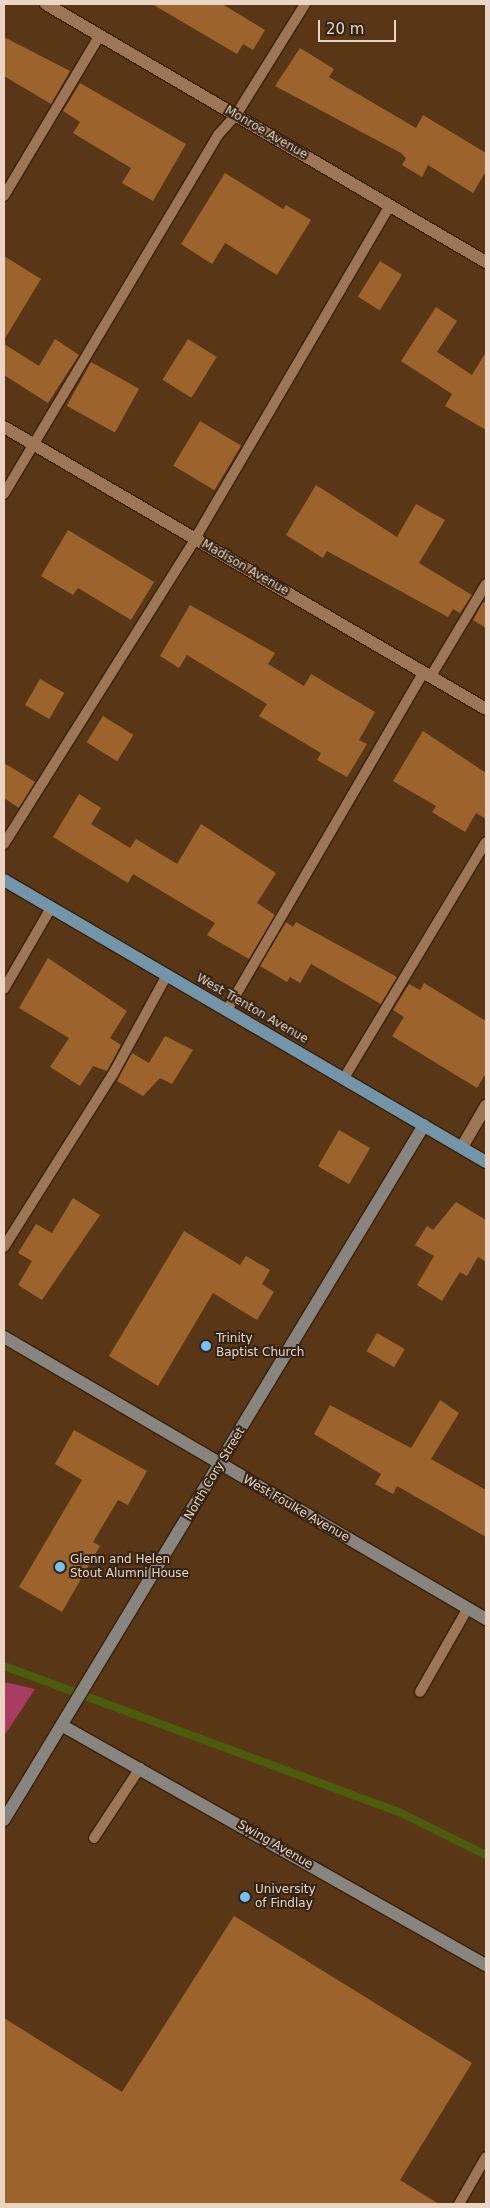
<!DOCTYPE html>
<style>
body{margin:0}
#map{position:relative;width:490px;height:2208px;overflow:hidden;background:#593716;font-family:"DejaVu Sans",sans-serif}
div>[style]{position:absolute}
.green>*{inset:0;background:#a93c63}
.stream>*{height:8px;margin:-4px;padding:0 4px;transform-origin:4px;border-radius:4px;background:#4b5c0c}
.building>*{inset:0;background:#9c632d;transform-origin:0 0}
.roads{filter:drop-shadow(1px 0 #392007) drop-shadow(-1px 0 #392007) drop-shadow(0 1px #392007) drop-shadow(0 -1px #392007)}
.lane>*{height:10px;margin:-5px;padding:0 5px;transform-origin:5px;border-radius:5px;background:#9d7655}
.street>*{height:12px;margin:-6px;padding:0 6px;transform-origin:6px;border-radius:6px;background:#9d7655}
.secondary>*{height:12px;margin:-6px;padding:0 6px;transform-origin:6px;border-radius:6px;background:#888580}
.primary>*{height:12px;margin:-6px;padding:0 6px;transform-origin:6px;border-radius:6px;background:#7395aa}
.dots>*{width:14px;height:14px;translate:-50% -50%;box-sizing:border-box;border:2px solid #332315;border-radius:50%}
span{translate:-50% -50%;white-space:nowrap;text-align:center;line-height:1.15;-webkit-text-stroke:4px #332315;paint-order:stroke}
.street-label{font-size:12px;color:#ead4c3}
.poi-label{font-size:12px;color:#ead4c3}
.left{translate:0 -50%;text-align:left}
.frame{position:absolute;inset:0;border:5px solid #ead4c3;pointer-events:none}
.scale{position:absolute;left:318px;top:20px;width:78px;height:22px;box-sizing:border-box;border:2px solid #ead4c3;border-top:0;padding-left:6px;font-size:15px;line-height:18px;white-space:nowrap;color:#ead4c3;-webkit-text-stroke:4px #332315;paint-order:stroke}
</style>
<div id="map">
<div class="green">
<div style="clip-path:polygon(4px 1682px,35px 1689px,4px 1736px)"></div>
</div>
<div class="stream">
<div style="left:4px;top:1666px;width:423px;rotate:20.3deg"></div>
<div style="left:401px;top:1813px;width:95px;rotate:26.3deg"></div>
</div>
<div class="building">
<div style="clip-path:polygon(152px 4px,222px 4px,265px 30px,253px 50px,243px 44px,237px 54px)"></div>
<div style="clip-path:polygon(4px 37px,70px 71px,51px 104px,4px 76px)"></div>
<div style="clip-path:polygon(300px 48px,334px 69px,329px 77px,416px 128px,423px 115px,486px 153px,486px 171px,473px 193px,428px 165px,422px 177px,402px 165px,406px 158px,401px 153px,275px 86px)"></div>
<div style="clip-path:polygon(80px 83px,186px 144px,153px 201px,122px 183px,131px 168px,73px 133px,80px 122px,63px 111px)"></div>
<div style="clip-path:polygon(225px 173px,283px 209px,286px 205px,311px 220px,277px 275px,225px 243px,212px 264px,181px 244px)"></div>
<div style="clip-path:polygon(4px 256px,41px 279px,4px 340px)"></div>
<div style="left:380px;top:261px;width:26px;height:42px;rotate:32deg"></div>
<div style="clip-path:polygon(436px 307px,457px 321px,437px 352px,472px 375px,486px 352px,486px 430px,445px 406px,452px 394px,401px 361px)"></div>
<div style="clip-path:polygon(55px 339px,79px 355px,48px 403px,4px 375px,4px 344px,39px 366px)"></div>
<div style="left:188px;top:339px;width:34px;height:48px;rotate:32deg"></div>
<div style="left:91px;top:362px;width:55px;height:50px;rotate:29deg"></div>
<div style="left:200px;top:421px;width:48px;height:52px;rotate:31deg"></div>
<div style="clip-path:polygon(316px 485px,397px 537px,416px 504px,445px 520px,419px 563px,472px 595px,460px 613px,453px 609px,448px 617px,327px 551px,323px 558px,286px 535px)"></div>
<div style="clip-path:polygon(68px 530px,154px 582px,131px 620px,78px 588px,73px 595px,41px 576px)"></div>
<div style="clip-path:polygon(483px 602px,486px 603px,486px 628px,473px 620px)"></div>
<div style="clip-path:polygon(190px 605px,275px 653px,268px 664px,304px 686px,311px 674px,375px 712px,359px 740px,367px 744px,347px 777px,317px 760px,321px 753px,259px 716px,267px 704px,187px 655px,179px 668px,160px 656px)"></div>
<div style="left:40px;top:679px;width:28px;height:30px;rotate:30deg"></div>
<div style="left:103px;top:716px;width:36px;height:31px;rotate:32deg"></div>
<div style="clip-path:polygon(423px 731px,486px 773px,486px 819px,476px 813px,465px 832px,432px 812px,436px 806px,393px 781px)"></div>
<div style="clip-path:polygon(4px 763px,35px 782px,19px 808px,4px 798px)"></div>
<div style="clip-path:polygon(79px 794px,101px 808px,91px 824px,130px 848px,136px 839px,177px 864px,201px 824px,276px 873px,257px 903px,275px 915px,249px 959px,207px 935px,215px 923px,133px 874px,128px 883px,53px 837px)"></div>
<div style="clip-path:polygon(286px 922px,293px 927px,296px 922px,397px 977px,381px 1004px,311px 964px,300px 983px,290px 977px,287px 982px,260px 966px)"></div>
<div style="clip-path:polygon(48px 958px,127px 1011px,110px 1038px,121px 1045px,107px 1071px,93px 1066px,80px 1086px,50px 1067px,69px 1038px,19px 1008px)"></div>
<div style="clip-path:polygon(424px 983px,486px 1021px,486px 1073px,477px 1088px,392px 1036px,404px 1017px,393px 1010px,409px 984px,420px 990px)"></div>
<div style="clip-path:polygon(165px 1036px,193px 1050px,172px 1084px,160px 1078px,143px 1096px,117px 1081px,132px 1053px,149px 1063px)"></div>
<div style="left:339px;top:1130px;width:36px;height:42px;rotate:30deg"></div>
<div style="clip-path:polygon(73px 1198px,100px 1215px,42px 1300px,18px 1285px,32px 1261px,18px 1253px,36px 1224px,52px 1233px)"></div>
<div style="clip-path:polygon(456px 1202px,486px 1220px,486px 1262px,478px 1257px,467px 1276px,460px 1272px,442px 1301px,417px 1285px,434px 1256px,415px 1245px,427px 1226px,433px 1230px)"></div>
<div style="clip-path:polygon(184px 1231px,240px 1265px,246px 1256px,270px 1270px,262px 1284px,274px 1292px,257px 1320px,213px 1293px,158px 1386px,109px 1356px)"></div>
<div style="left:377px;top:1333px;width:32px;height:21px;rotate:30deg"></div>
<div style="clip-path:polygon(440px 1400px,459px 1413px,431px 1459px,486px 1490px,486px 1537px,397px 1486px,393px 1494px,375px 1484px,381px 1474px,314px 1434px,330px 1405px,411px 1448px)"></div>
<div style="clip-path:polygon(74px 1430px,147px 1471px,128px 1505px,118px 1500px,93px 1542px,100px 1546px,62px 1612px,19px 1587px,82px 1480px,55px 1464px)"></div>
<div style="clip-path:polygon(234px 1916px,472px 2063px,400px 2180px,439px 2204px,4px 2204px,4px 2018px,122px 2092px)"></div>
</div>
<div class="roads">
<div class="lane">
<div style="left:4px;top:196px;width:187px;rotate:-59.2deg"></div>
<div style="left:4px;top:494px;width:418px;rotate:-59.2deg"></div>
<div style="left:218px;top:135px;width:27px;rotate:-48deg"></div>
<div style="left:236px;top:115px;width:131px;rotate:-58.1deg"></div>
<div style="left:431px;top:676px;width:107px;rotate:-59.1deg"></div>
<div style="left:4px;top:844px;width:360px;rotate:-57.9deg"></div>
<div style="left:195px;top:539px;width:387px;rotate:-59.7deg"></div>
<div style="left:4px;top:989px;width:94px;rotate:-59.9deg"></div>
<div style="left:227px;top:1010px;width:391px;rotate:-59.8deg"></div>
<div style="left:344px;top:1078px;width:275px;rotate:-59deg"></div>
<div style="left:4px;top:1247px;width:204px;rotate:-57.8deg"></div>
<div style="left:113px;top:1074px;width:113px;rotate:-61.4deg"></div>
<div style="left:420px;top:1692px;width:97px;rotate:-60.3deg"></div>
<div style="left:94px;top:1838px;width:84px;rotate:-56.7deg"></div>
<div style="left:459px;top:2204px;width:54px;rotate:-60.1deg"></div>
</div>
<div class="street">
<div style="left:46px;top:4px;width:510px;rotate:30.39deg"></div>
<div style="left:4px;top:427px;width:558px;rotate:30.33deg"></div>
<div style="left:462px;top:1147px;width:48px;rotate:-59.7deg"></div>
</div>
<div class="secondary">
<div style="left:4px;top:1337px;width:558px;rotate:30.33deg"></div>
<div style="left:63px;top:1726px;width:486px;rotate:29.5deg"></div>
<div style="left:4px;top:1820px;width:812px;rotate:-58.85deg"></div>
</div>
<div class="primary">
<div style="left:4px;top:880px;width:558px;rotate:30.33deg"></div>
</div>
</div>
<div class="dots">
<div style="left:206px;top:1346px;background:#75c0f6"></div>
<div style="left:60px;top:1567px;background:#75c0f6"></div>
<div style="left:245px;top:1897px;background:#75c0f6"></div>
</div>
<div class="street-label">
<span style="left:266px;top:133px;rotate:30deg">Monroe Avenue</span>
<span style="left:245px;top:568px;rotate:30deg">Madison Avenue</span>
<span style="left:252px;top:1009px;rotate:30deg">West Trenton Avenue</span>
<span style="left:215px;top:1474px;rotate:-59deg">North Cory Street</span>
<span style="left:296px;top:1509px;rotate:30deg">West Foulke Avenue</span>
<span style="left:275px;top:1845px;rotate:30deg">Swing Avenue</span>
</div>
<div class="poi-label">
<span class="left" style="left:216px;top:1346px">Trinity<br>Baptist Church</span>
<span class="left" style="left:70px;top:1567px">Glenn and Helen<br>Stout Alumni House</span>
<span class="left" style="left:255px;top:1897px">University<br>of Findlay</span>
</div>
<div class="frame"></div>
<div class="scale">20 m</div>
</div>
